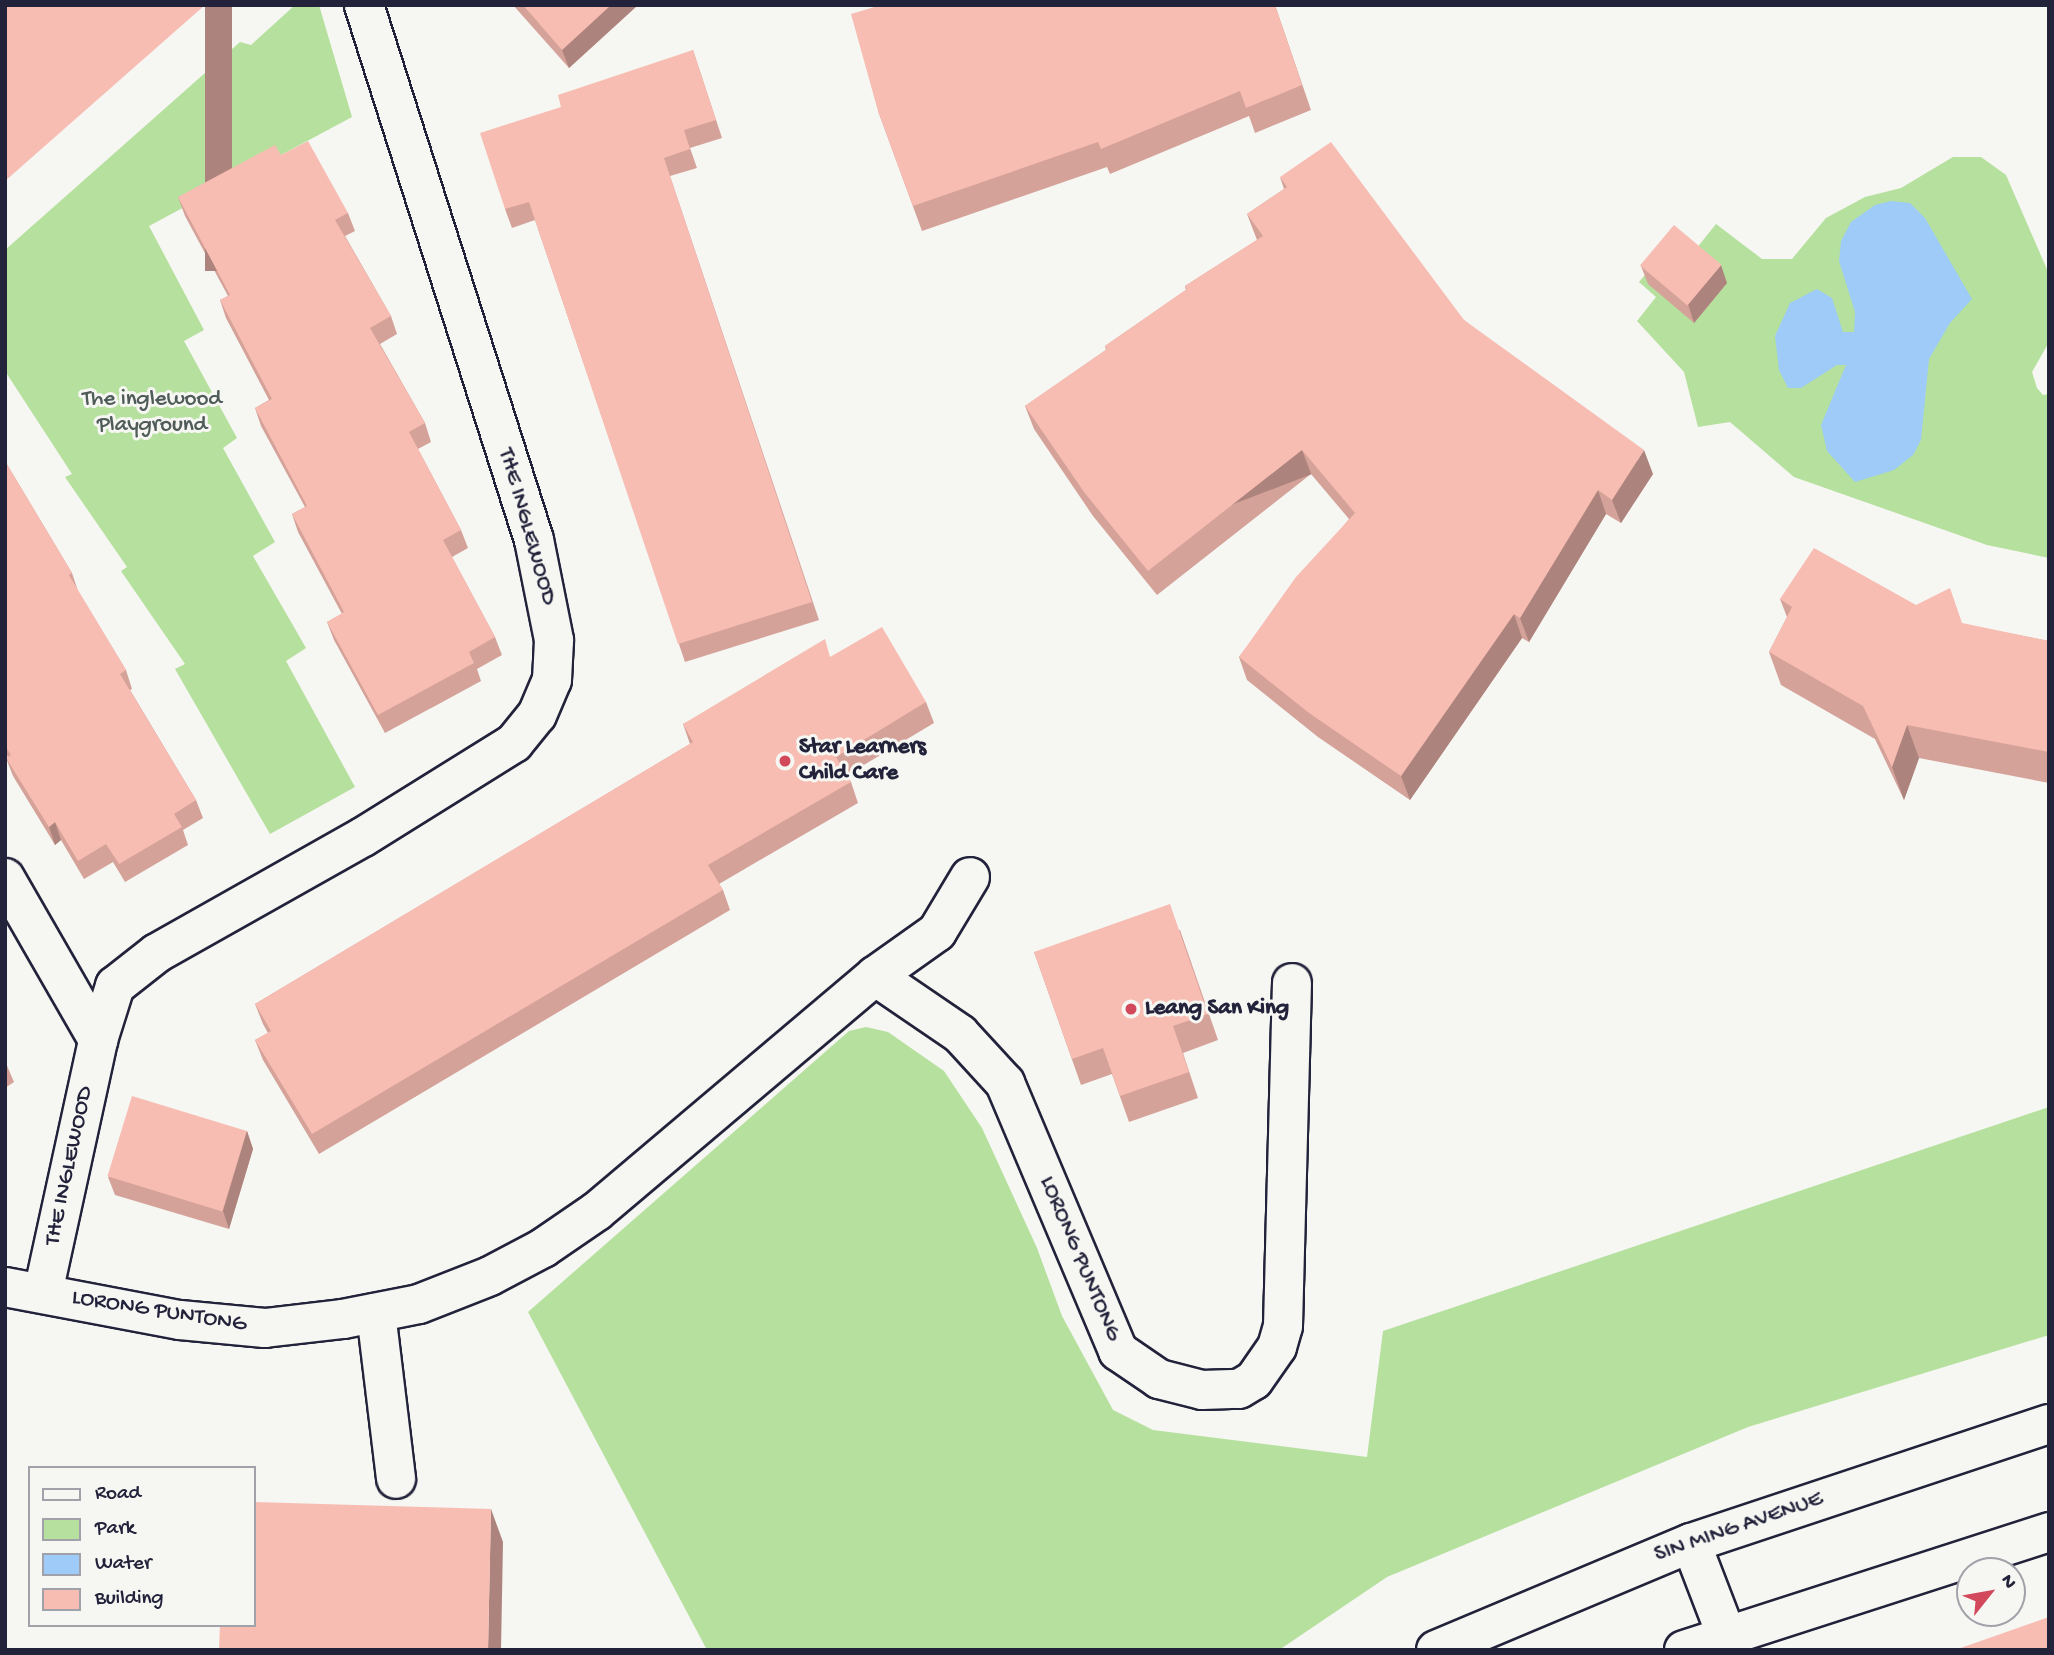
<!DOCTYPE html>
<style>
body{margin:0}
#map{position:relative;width:2054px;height:1655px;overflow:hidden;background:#f6f6f2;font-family:"Gochi Hand",sans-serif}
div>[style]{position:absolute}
.green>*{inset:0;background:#b5e09d}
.water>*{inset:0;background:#9ecbf8}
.roads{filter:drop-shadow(2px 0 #22223b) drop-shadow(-2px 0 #22223b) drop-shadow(0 2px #22223b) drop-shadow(0 -2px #22223b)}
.minor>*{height:38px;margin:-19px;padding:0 19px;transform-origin:19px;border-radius:19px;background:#f6f6f2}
.secondary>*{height:38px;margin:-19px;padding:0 19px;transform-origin:19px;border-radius:19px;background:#f6f6f2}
.wall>*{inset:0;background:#d4a299}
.shaded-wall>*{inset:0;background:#ad847d;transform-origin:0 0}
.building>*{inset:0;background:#f7bcb2;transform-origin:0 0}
.dots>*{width:19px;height:19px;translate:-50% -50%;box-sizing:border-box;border:4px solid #f6f6f2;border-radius:50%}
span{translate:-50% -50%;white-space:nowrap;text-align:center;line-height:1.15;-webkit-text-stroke:6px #f6f6f2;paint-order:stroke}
.park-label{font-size:23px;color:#4e5b58}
.street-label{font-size:23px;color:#22223b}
.poi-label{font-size:23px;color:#22223b;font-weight:700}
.left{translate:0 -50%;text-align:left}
.frame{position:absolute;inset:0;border:7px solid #22223b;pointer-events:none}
.legend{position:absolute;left:28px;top:1466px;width:228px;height:161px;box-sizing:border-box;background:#f6f6f2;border:2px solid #a1a1a9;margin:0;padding:9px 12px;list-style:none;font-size:21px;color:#22223b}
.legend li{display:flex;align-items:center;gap:14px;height:35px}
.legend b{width:35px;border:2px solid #a1a1a9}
.north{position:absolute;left:1956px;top:1557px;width:70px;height:70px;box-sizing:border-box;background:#f6f6f2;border:2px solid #a1a1a9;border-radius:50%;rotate:59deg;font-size:19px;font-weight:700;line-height:28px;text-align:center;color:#22223b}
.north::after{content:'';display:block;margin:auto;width:24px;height:32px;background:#d1495b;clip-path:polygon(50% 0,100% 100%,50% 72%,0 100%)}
</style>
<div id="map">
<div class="green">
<div style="clip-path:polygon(295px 5px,319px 5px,352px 117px,149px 226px,204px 330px,184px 341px,237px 438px,223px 448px,275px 542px,253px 556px,306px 648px,286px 661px,355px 787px,270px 834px,175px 669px,185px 664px,121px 571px,127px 567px,65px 477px,72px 474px,5px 371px,5px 250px,240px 42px,251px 45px)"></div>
<div style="clip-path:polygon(1953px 157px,1981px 157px,2006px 175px,2049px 274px,2049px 342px,2032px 372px,2037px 388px,2043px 395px,2049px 394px,2049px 558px,1987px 545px,1794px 477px,1730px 422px,1698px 427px,1684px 372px,1637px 321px,1656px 297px,1639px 282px,1678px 236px,1696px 249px,1716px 224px,1762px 259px,1792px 259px,1826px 218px,1865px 197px,1901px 188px)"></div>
<div style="clip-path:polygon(866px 1027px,888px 1032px,944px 1071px,982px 1128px,1037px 1248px,1062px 1316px,1113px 1410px,1153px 1430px,1367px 1457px,1383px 1331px,2049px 1107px,2049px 1335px,1748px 1427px,1387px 1577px,1279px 1650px,707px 1650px,528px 1312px,849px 1031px)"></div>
</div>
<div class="water">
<div style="clip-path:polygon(1891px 201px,1910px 203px,1925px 218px,1972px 299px,1950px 323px,1929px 359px,1921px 440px,1913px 455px,1894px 470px,1855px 482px,1827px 451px,1821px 425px,1846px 365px,1837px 365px,1801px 388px,1788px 388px,1779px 370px,1775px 336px,1790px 303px,1817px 289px,1832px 298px,1843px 332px,1854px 332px,1855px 312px,1839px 261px,1841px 241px,1851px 222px,1875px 205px)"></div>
</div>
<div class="roads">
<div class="minor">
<div style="left:5px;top:878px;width:187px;rotate:60.1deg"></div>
<div style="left:875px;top:976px;width:103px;rotate:34.3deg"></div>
<div style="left:960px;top:1034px;width:67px;rotate:47.4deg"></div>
<div style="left:1005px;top:1083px;width:291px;rotate:67.1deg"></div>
<div style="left:1118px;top:1351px;width:50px;rotate:34.3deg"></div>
<div style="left:1159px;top:1379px;width:44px;rotate:14.3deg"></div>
<div style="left:1202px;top:1390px;width:37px;rotate:-2deg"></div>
<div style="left:1239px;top:1389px;width:17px;rotate:-31deg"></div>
<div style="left:1254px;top:1380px;width:40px;rotate:-55.1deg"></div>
<div style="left:1277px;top:1347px;width:22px;rotate:-74deg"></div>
<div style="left:1283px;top:1326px;width:343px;rotate:-88.5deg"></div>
<div style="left:5px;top:1287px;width:178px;rotate:10.7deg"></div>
<div style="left:180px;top:1320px;width:85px;rotate:5.4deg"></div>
<div style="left:265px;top:1328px;width:79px;rotate:-6.6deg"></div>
<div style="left:343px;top:1319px;width:77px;rotate:-11.2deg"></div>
<div style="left:419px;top:1304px;width:76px;rotate:-21.5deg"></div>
<div style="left:490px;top:1276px;width:60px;rotate:-27.8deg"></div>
<div style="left:543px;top:1248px;width:65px;rotate:-34.4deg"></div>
<div style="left:597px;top:1211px;width:364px;rotate:-40.2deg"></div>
<div style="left:875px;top:976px;width:76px;rotate:-35.4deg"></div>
<div style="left:937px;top:932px;width:64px;rotate:-59deg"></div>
<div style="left:43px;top:1293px;width:259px;rotate:-77.7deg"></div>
<div style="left:98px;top:1040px;width:57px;rotate:-72.5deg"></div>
<div style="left:115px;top:986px;width:53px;rotate:-38.2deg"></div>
<div style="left:157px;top:953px;width:236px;rotate:-29.4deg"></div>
<div style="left:363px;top:837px;width:178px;rotate:-31.9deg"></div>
<div style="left:514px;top:743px;width:36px;rotate:-51deg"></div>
<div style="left:537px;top:715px;width:38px;rotate:-67deg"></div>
<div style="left:552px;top:680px;width:40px;rotate:-87.1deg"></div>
<div style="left:554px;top:640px;width:102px;rotate:-101.3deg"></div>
<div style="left:534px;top:540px;width:561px;rotate:-107.63deg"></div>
<div style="left:376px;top:1313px;width:167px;rotate:83.1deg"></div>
<div style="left:1691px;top:1543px;width:115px;rotate:69deg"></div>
</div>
<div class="secondary">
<div style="left:1436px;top:1650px;width:277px;rotate:-22.8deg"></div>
<div style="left:1691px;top:1543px;width:377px;rotate:-18.4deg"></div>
<div style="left:1684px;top:1650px;width:384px;rotate:-17.9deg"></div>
</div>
</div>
<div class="wall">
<div style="clip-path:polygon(513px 5px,638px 5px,569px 68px)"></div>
<div style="clip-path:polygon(1275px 5px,1311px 110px,1255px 133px,1249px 116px,1110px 174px,1107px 167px,922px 231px,878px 111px)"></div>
<div style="clip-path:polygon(693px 50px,722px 138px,690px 148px,697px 168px,670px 176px,819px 620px,685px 662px,535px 220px,512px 228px,505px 209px,561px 107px)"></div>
<div style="clip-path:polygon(281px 155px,348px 213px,355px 231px,345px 236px,391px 316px,397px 334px,380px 344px,425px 423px,431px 442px,418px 449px,461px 530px,468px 548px,452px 557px,495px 637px,502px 655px,477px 669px,481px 681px,385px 733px,334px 640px,327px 622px,342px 614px,298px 532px,292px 514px,305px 507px,261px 426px,255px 408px,269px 400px,226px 318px,220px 300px,228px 296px,185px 216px,178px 197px)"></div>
<div style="clip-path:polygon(1280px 177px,1464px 320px,1653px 474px,1621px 523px,1606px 514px,1529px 642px,1522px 638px,1410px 800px,1318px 737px,1247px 680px,1239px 657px,1349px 519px,1311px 474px,1157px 595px,1093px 516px,1034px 429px,1025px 406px,1106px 350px,1105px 346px,1186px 290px,1185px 286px,1257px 240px,1247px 214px,1284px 189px)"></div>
<div style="clip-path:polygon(1641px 266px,1727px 283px,1694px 323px,1648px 284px)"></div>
<div style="clip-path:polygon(5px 461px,72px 573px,78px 591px,126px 670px,132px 689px,130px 690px,196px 800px,203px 818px,183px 830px,188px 845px,125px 882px,113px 862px,84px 879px,61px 840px,55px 845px,13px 776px,6px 758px,8px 757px,5px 753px)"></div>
<div style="clip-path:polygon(1780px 599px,1916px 605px,1962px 624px,2049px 641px,2049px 783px,1919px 758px,1904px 800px,1875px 739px,1781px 685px,1769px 652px,1787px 617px)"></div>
<div style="clip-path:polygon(831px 657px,926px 702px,934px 723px,847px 775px,851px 782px,858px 803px,719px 884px,723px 890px,730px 910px,319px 1154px,263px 1060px,255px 1040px,268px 1033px,263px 1024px,255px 1004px,690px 744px,683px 724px)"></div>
<div style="clip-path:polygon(1180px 930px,1218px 1040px,1183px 1053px,1198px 1098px,1129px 1122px,1112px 1074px,1081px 1085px,1034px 952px)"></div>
<div style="clip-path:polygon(5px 1061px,14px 1082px,5px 1088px)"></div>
<div style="clip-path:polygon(247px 1131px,253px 1149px,229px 1229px,115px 1195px,108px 1177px)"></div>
</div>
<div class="shaded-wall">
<div style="left:205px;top:5px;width:27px;height:266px"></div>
<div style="clip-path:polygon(611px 5px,638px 5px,569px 68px,562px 50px)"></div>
<div style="clip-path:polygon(1721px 265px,1727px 283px,1694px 323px,1688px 304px)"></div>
<div style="left:1302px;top:450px;width:26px;height:196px;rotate:69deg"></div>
<div style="clip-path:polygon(1644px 450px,1653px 474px,1621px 523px,1612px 500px)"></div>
<div style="clip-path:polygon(1598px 490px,1606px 514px,1529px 642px,1520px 618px)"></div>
<div style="clip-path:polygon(1514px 614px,1522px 638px,1410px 800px,1401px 776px)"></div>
<div style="clip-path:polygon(1907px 725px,1919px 758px,1904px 800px,1892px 767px)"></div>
<div style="clip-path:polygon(55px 822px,61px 840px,55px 845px,49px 827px)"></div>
<div style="clip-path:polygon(247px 1131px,253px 1149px,229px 1229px,223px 1211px)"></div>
<div style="clip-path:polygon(491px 1509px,503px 1542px,501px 1650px,488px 1650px)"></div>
</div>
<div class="building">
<div style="clip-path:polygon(5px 5px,205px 5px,5px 181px)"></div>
<div style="clip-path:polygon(523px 5px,611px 5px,562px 50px)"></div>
<div style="clip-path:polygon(881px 5px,1275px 5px,1302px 85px,1246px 108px,1240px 91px,1101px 149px,1098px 142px,913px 206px,878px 111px,851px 14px)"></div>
<div style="clip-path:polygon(693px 50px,716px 120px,684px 130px,690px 149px,664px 158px,812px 602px,678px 644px,529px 202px,505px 209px,480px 133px,561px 107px,558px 95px)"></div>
<div style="clip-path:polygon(308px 141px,348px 213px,335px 220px,391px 316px,370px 328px,425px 423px,409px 432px,461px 530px,443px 540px,495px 637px,469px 652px,474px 663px,378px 715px,327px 622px,344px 612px,292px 514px,307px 506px,255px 408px,272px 399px,220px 300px,230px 295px,178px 197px,275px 145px,281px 155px)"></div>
<div style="clip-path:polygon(1331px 142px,1464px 320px,1644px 450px,1612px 500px,1598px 490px,1520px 618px,1514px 614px,1401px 776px,1309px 713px,1239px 657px,1296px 577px,1355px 513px,1302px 450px,1148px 571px,1084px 492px,1025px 406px,1107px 349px,1105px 346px,1187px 289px,1185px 286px,1263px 236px,1247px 214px,1287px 187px,1280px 177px)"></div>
<div style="left:1674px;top:225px;width:62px;height:53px;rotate:40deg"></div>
<div style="clip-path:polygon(5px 461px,72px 573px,69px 575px,126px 670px,120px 674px,196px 800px,174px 814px,182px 827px,119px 864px,106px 844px,78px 861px,55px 822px,49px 827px,6px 758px,11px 755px,5px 746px)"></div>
<div style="clip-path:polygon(1814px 548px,1916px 605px,1950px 588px,1962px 623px,2049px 641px,2049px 752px,1907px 725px,1892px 767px,1863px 706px,1769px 652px,1792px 607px,1780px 599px)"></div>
<div style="clip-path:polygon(882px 627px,926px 702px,836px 757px,851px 782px,708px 865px,723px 890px,312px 1134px,255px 1040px,271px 1031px,255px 1004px,693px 742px,683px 724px,825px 639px,830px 657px)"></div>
<div style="clip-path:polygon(1170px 904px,1208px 1014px,1173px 1026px,1189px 1072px,1120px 1096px,1103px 1048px,1072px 1059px,1034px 952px)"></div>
<div style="left:132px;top:1096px;width:120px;height:84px;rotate:17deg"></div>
<div style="clip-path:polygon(254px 1502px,491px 1509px,488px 1650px,219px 1650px,220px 1625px,254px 1625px)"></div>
<div style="clip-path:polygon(2049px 1617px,2049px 1650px,1955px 1650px)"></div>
</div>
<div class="dots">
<div style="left:785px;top:761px;background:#d1495b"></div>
<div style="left:1131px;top:1009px;background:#d1495b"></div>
</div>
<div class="park-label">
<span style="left:152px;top:413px">The inglewood<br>Playground</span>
</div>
<div class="street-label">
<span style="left:526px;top:527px;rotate:74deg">THE INGLEWOOD</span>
<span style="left:70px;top:1166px;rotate:-78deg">THE INGLEWOOD</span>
<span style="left:1079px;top:1259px;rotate:67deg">LORONG PUNTONG</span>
<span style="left:159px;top:1312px;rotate:9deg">LORONG PUNTONG</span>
<span style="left:1739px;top:1528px;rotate:-19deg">SIN MING AVENUE</span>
</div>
<div class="poi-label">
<span class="left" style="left:799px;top:761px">Star Learners<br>Child Care</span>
<span class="left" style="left:1145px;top:1009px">Leang San King</span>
</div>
<div class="frame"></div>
<ul class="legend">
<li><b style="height:9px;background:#f6f6f2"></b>Road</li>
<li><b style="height:19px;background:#b5e09d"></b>Park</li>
<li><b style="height:19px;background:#9ecbf8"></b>Water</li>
<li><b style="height:19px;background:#f7bcb2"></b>Building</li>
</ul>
<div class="north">N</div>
</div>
